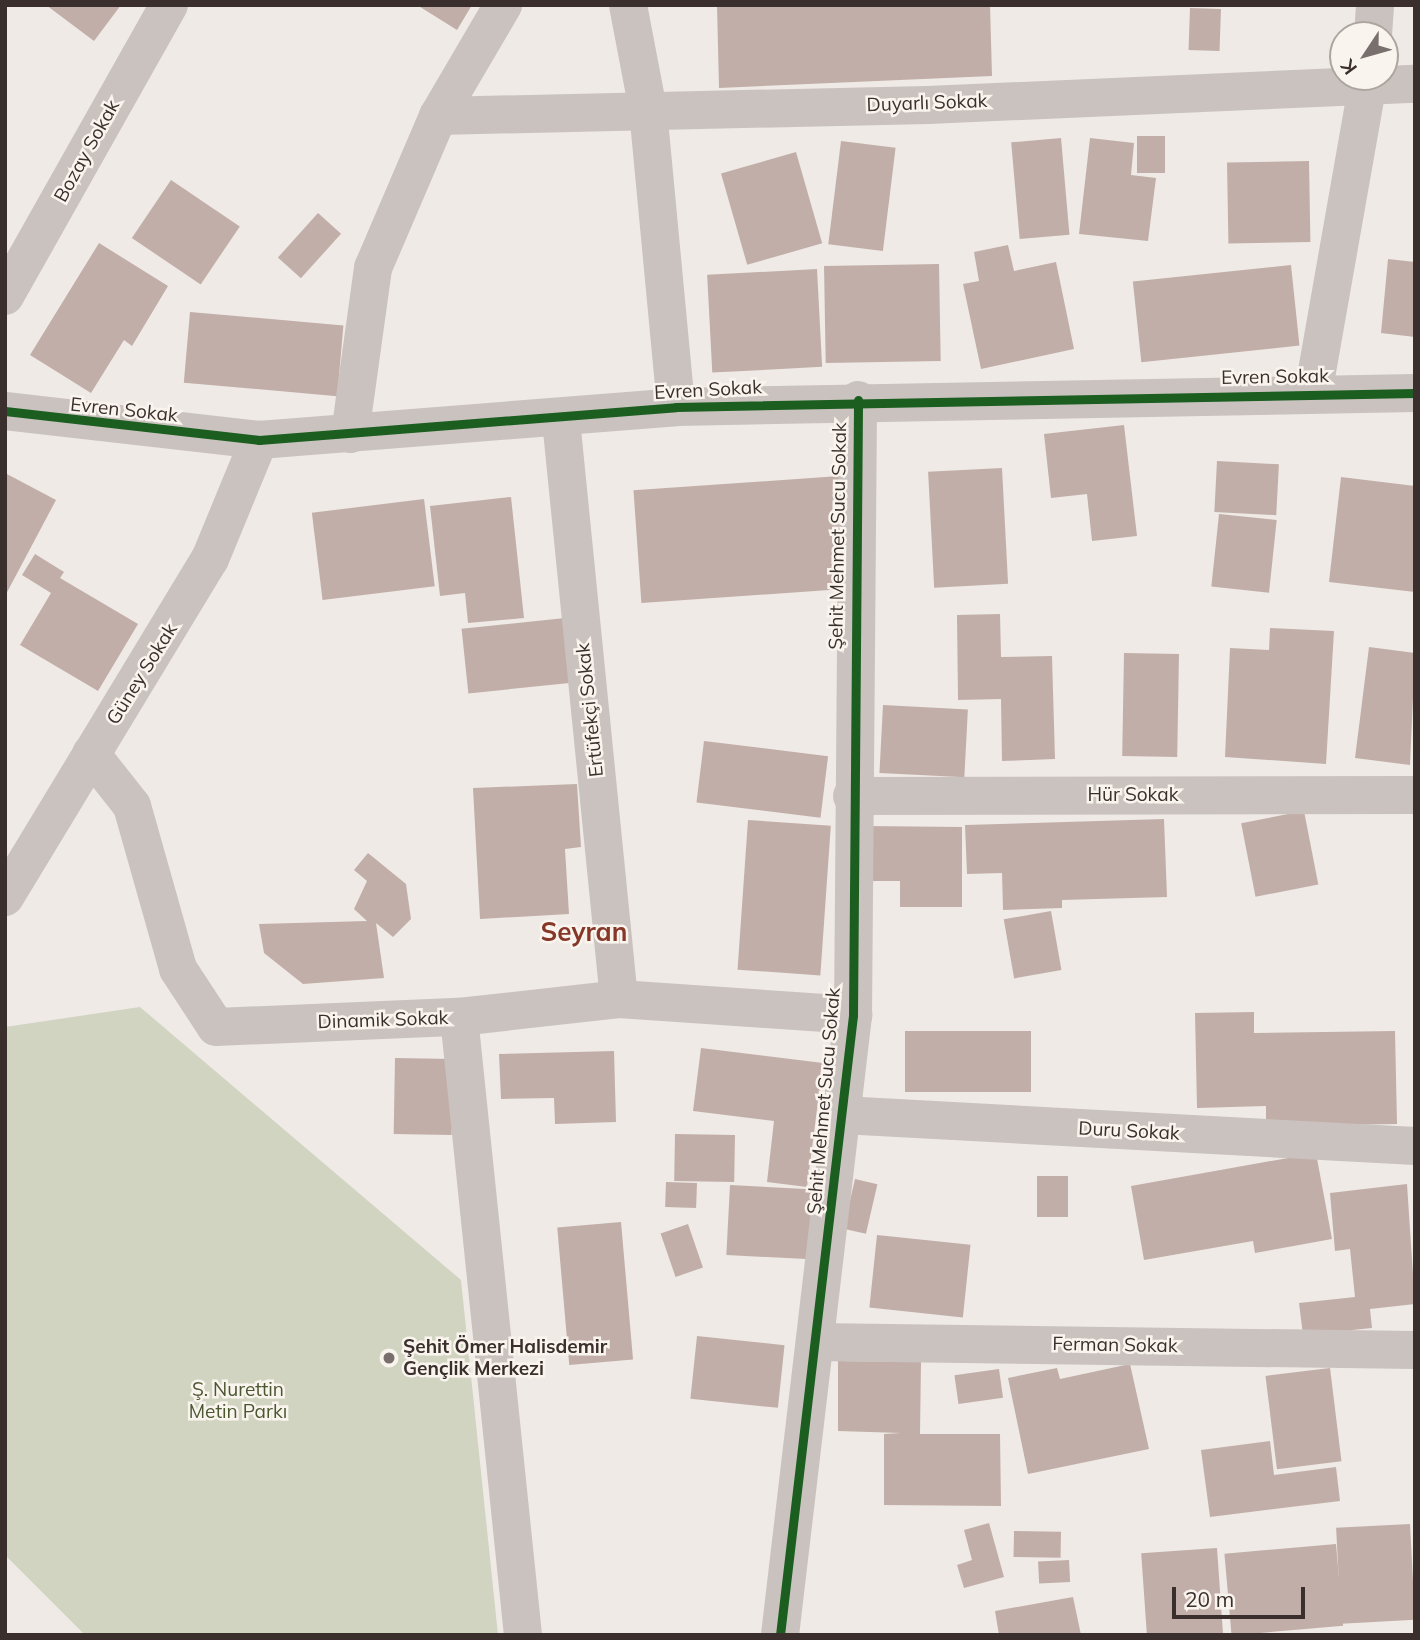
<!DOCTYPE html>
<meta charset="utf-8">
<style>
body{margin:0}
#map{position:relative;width:1420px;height:1640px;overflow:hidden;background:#efeae6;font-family:Mulish,sans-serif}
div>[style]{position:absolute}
.green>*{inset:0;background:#d1d4c1}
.building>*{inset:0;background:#c2aea8;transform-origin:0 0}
.minor>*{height:38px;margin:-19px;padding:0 19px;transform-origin:19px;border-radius:19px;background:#c9c2be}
.cycleway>*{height:9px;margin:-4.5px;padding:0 4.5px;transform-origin:4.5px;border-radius:4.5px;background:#1b5e20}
.dots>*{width:19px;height:19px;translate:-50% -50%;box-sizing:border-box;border:4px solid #faf4ee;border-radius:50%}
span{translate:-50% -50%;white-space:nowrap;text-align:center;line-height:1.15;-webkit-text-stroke:5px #faf4ee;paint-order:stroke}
.street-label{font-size:19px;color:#3a2f2c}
.poi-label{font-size:19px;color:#3a2f2c;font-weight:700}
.left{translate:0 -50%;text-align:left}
.park-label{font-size:19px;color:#4b5730}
.district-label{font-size:26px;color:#863828;font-weight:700}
.frame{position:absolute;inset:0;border:7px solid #3a2f2c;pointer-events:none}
.north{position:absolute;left:1329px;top:21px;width:70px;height:70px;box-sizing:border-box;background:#faf4ee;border:2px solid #ada5a0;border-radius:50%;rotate:234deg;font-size:19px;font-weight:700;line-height:28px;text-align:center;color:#3a2f2c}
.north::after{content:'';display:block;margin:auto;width:24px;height:32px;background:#79706d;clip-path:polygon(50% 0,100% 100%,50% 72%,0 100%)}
.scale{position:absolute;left:1172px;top:1587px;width:133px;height:32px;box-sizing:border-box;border:4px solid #3a2f2c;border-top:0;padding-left:9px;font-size:21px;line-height:24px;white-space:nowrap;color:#3a2f2c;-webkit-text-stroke:5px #faf4ee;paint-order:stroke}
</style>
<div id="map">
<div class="green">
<div style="clip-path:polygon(140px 1007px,461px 1280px,498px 1635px,85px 1635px,5px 1555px,5px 1027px)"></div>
</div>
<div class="building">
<div style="clip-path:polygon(46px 5px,121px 5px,94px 41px)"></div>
<div style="clip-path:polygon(417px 5px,472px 5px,457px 30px)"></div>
<div style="clip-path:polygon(717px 5px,990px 5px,992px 76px,719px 88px)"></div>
<div style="left:1190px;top:8px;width:31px;height:42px;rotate:2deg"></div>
<div style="left:1137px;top:136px;width:28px;height:37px"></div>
<div style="left:1061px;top:138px;width:97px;height:50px;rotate:85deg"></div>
<div style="clip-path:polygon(1090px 138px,1134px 143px,1131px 175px,1156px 178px,1148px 241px,1079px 234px)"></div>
<div style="left:841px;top:141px;width:55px;height:104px;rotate:7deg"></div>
<div style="left:796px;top:152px;width:95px;height:78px;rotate:74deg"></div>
<div style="left:1309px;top:161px;width:81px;height:82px;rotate:89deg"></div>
<div style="left:171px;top:180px;width:83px;height:70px;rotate:34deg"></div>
<div style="left:318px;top:213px;width:31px;height:60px;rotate:42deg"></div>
<div style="clip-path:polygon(99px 243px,168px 286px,132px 346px,124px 340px,91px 393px,30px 355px)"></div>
<div style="clip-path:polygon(1008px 245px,1014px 271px,1056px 262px,1074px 349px,981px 369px,963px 284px,979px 281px,974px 252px)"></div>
<div style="clip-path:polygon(1388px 259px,1415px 262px,1415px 337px,1381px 333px)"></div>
<div style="left:939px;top:264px;width:97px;height:115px;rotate:89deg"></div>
<div style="left:1291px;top:265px;width:81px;height:159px;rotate:84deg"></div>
<div style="left:817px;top:269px;width:98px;height:110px;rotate:87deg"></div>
<div style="left:190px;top:312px;width:154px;height:71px;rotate:5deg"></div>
<div style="clip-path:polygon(1124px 425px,1137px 536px,1092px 541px,1087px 494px,1051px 498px,1044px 434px)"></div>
<div style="left:1217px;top:461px;width:62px;height:51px;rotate:3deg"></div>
<div style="left:1002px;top:468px;width:116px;height:74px;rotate:87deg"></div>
<div style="clip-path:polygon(5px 473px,56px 500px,5px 596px)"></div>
<div style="left:839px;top:476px;width:113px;height:206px;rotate:86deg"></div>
<div style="clip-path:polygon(1341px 477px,1415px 486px,1415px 592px,1329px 582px)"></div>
<div style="clip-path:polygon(511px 497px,524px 618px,468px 623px,465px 593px,440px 596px,430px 506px)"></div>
<div style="left:424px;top:499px;width:88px;height:113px;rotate:83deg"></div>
<div style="left:1219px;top:514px;width:58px;height:73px;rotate:6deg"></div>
<div style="clip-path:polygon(35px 554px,64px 572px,60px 578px,138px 624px,98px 691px,20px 645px,51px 593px,22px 575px)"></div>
<div style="clip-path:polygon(1000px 614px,1001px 657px,1052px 656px,1055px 759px,1002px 761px,1001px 699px,958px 700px,957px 615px)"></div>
<div style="left:565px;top:618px;width:65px;height:104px;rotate:84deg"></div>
<div style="clip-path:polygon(1270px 628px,1334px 631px,1326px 764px,1225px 757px,1230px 648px,1269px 650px)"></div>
<div style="clip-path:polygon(1369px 647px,1415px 653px,1410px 765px,1355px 758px)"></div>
<div style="left:1124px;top:653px;width:55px;height:103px;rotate:1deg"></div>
<div style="left:883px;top:705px;width:85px;height:68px;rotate:3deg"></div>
<div style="left:704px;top:741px;width:125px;height:62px;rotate:7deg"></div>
<div style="clip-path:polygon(577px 784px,581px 847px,565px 849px,569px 914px,480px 919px,473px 788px)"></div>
<div style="left:1304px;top:811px;width:75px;height:64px;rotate:79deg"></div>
<div style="clip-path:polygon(1164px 819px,1167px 897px,1062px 900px,1062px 908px,1003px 910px,1002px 873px,967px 874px,965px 825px)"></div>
<div style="left:748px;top:820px;width:83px;height:150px;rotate:4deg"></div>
<div style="clip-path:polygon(866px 826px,962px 827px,962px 907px,900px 907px,900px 881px,866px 881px)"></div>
<div style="clip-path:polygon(368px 853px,406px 884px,411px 919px,393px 937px,376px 923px,384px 978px,303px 984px,264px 953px,259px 924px,367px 921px,354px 909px,367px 881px,354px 870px)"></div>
<div style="left:1051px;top:911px;width:60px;height:48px;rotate:80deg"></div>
<div style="clip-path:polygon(1254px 1012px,1254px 1033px,1395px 1031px,1397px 1124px,1266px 1126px,1266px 1106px,1197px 1108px,1195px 1013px)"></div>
<div style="left:905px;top:1031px;width:126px;height:61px"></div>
<div style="clip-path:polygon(701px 1048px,823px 1063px,807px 1187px,767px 1182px,774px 1121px,693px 1111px)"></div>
<div style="clip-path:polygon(614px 1051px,616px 1122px,555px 1124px,554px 1098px,501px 1099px,499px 1054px)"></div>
<div style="left:395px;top:1058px;width:58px;height:76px;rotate:1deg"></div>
<div style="left:675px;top:1134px;width:60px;height:47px;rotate:1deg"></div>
<div style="clip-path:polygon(1316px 1153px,1332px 1239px,1255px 1253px,1253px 1241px,1144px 1260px,1131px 1186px)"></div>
<div style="left:1037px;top:1176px;width:31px;height:41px"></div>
<div style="left:855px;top:1179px;width:23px;height:51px;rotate:13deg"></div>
<div style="left:666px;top:1182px;width:31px;height:25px;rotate:2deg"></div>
<div style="clip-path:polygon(1407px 1184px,1415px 1304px,1370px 1309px,1372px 1328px,1303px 1335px,1299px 1303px,1355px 1297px,1350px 1249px,1335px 1251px,1330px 1193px)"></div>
<div style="left:730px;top:1185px;width:85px;height:70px;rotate:3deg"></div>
<div style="left:621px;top:1222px;width:138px;height:64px;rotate:85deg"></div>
<div style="left:688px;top:1224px;width:46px;height:29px;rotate:71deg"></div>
<div style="left:877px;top:1235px;width:94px;height:73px;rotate:6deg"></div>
<div style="left:697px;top:1336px;width:88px;height:63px;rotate:6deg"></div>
<div style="clip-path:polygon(838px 1361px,921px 1362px,920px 1434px,1000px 1434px,1001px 1506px,884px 1505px,884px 1434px,901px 1433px,838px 1431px)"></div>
<div style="clip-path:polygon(1130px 1364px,1149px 1449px,1028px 1474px,1008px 1378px,1057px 1368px,1060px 1379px)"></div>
<div style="left:1330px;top:1368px;width:94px;height:65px;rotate:83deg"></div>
<div style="left:999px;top:1369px;width:29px;height:45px;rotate:82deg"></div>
<div style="clip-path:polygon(1270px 1441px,1274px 1475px,1336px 1467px,1340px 1501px,1210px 1517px,1201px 1450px)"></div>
<div style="clip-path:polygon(989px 1523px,1004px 1577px,964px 1588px,957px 1565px,972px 1560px,964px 1530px)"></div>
<div style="left:1410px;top:1524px;width:96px;height:74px;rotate:87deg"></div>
<div style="left:1014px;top:1531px;width:47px;height:26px;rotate:1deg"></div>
<div style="left:1336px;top:1544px;width:82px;height:112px;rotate:85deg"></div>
<div style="left:1217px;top:1548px;width:87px;height:76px;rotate:86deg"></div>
<div style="left:1069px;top:1560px;width:22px;height:31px;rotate:87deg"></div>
<div style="clip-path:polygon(1073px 1597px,1081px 1635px,999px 1635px,995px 1611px)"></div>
</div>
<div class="minor">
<div style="left:628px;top:5px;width:107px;rotate:79.2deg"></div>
<div style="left:648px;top:110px;width:298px;rotate:84.6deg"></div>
<div style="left:1373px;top:35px;width:30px;rotate:-86deg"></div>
<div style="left:438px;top:116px;width:490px;rotate:-1.3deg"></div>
<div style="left:928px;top:105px;width:487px;rotate:-2.5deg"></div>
<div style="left:5px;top:296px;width:334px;rotate:-60.6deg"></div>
<div style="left:1313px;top:394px;width:322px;rotate:-80deg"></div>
<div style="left:5px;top:411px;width:256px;rotate:6.5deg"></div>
<div style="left:259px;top:440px;width:418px;rotate:-4.5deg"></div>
<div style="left:676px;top:407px;width:739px;rotate:-1.09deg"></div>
<div style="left:561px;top:420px;width:582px;rotate:84.28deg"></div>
<div style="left:350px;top:434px;width:168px;rotate:-82.1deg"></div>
<div style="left:373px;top:268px;width:165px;rotate:-66.8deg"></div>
<div style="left:438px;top:116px;width:129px;rotate:-59.6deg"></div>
<div style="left:91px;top:754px;width:66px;rotate:51.7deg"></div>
<div style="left:132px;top:806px;width:169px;rotate:74.2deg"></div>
<div style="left:178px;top:969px;width:69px;rotate:56.8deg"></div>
<div style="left:216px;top:1027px;width:243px;rotate:-2.4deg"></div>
<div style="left:459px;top:1017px;width:161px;rotate:-6.4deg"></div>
<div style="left:619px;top:999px;width:235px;rotate:3.9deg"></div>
<div style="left:852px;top:796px;width:563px;rotate:-0.1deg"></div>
<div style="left:5px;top:897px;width:395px;rotate:-58.8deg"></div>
<div style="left:210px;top:559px;width:129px;rotate:-67.6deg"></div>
<div style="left:459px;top:1017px;width:621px;rotate:84.09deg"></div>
<div style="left:842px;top:1115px;width:574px;rotate:3.1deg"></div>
<div style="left:816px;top:1342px;width:599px;rotate:0.77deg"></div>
<div style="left:780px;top:1635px;width:624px;rotate:-83.28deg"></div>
<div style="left:853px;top:1015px;width:615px;rotate:-89.53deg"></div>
</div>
<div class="cycleway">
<div style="left:5px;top:411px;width:256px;rotate:6.5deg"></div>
<div style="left:259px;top:440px;width:418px;rotate:-4.5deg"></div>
<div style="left:676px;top:407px;width:739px;rotate:-1.09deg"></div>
<div style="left:780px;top:1635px;width:624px;rotate:-83.28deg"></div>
<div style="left:853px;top:1015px;width:615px;rotate:-89.53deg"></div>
</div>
<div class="dots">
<div style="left:389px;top:1358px;background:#79706d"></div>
</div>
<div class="street-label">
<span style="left:927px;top:103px;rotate:-2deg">Duyarlı Sokak</span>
<span style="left:87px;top:151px;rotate:-61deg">Bozay Sokak</span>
<span style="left:1275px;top:377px;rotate:-1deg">Evren Sokak</span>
<span style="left:708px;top:390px;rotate:-3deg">Evren Sokak</span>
<span style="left:124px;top:410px;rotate:6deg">Evren Sokak</span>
<span style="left:838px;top:536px;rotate:-89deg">Şehit Mehmet Sucu Sokak</span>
<span style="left:142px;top:674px;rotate:-58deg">Güney Sokak</span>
<span style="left:590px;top:710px;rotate:-96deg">Ertüfekçi Sokak</span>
<span style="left:1133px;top:795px">Hür Sokak</span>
<span style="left:383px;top:1020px;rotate:-2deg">Dinamik Sokak</span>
<span style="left:824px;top:1101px;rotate:-85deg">Şehit Mehmet Sucu Sokak</span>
<span style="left:1129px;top:1131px;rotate:3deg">Duru Sokak</span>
<span style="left:1115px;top:1345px;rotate:1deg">Ferman Sokak</span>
</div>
<div class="poi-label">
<span class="left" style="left:403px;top:1358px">Şehit Ömer Halisdemir<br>Gençlik Merkezi</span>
</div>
<div class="park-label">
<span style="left:238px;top:1401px">Ş. Nurettin<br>Metin Parkı</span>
</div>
<div class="district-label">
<span style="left:584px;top:932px">Seyran</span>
</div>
<div class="frame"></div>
<div class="north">K</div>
<div class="scale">20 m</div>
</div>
